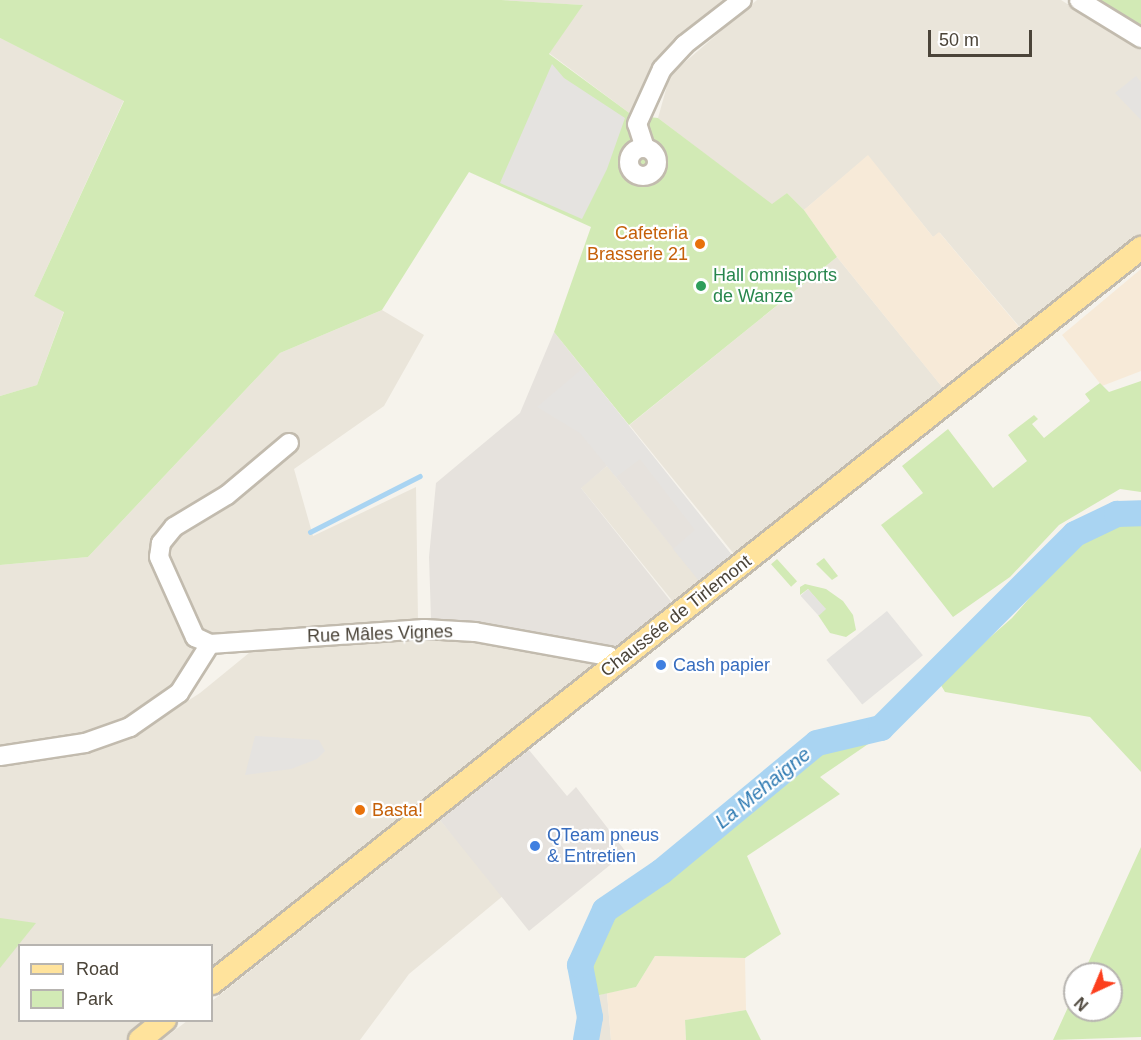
<!DOCTYPE html>
<meta charset="utf-8">
<style>
body{margin:0}
#map{position:relative;width:1141px;height:1040px;overflow:hidden;background:#f6f3ec;font-family:Helvetica,sans-serif}
div>[style]{position:absolute}
.residential>*{inset:0;background:#eae5da;transform-origin:0 0}
.commercial>*{inset:0;background:#f7ead8}
.industrial>*{inset:0;background:#e6e2dd}
.green>*{inset:0;background:#d2eab5;transform-origin:0 0}
.parking>*{inset:0;background:#e5e3e0;transform-origin:0 0}
.stream>*{height:4.5px;margin:-2.25px;padding:0 2.25px;transform-origin:2.25px;border-radius:2.25px;background:#a9d4f2}
.river>*{height:26px;margin:-13px;padding:0 13px;transform-origin:13px;border-radius:13px;background:#a9d4f2}
.roads{filter:drop-shadow(2px 0 #c2bbae) drop-shadow(-2px 0 #c2bbae) drop-shadow(0 2px #c2bbae) drop-shadow(0 -2px #c2bbae)}
.minor>*{height:18px;margin:-9px;padding:0 9px;transform-origin:9px;border-radius:9px;background:#fff}
.minor>.ring{margin:-9px;padding:0;box-sizing:content-box;background:none;border:18px solid #fff;border-radius:50%}
.major>*{height:22px;margin:-11px;padding:0 11px;transform-origin:11px;border-radius:11px;background:#ffe39c}
.dots>*{width:16px;height:16px;translate:-50% -50%;box-sizing:border-box;border:3px solid #fff;border-radius:50%}
span{translate:-50% -50%;white-space:nowrap;text-align:center;line-height:1.15;-webkit-text-stroke:4.5px #fff;paint-order:stroke}
.food-label{font-size:18px;color:#c56008}
.right{translate:-100% -50%;text-align:right}
.left{translate:0 -50%;text-align:left}
.leisure-label{font-size:18px;color:#27864d}
.street-label{font-size:18px;color:#4b4439}
.shop-label{font-size:18px;color:#366cbe}
.water-label{font-size:20px;color:#2e7ab2;font-style:italic}
.legend{position:absolute;left:18px;top:944px;width:195px;height:78px;box-sizing:border-box;background:#fff;border:2px solid #b7b4b0;margin:0;padding:8px 10px;list-style:none;font-size:18px;color:#4b4439}
.legend li{display:flex;align-items:center;gap:12px;height:30px}
.legend b{width:30px;border:2px solid #b7b4b0}
.north{position:absolute;left:1063px;top:962px;width:60px;height:60px;box-sizing:border-box;background:#fff;border:2px solid #b7b4b0;border-radius:50%;rotate:224deg;font-size:16px;font-weight:700;line-height:24px;text-align:center;color:#4b4439}
.north::after{content:'';display:block;margin:auto;width:21px;height:27px;background:#fc3f1d;clip-path:polygon(50% 0,100% 100%,50% 72%,0 100%)}
.scale{position:absolute;left:928px;top:30px;width:104px;height:27px;box-sizing:border-box;border:3px solid #4b4439;border-top:0;padding-left:8px;font-size:18px;line-height:21px;white-space:nowrap;color:#4b4439;-webkit-text-stroke:4px #fff;paint-order:stroke}
</style>
<div id="map">
<div class="residential">
<div style="clip-path:polygon(501px 0,726px 0,656px 58px,632px 115px,549px 53px,582px 5px)"></div>
<div style="clip-path:polygon(757px 0,1061px 0,1141px 50px,1141px 238px,1023px 331px,940px 233px,933px 237px,868px 156px,804px 210px,787px 193px,772px 205px,658px 118px,670px 75px)"></div>
<div style="clip-path:polygon(0 38px,124px 100px,34px 296px,64px 311px,37px 385px,0 396px)"></div>
<div style="left:837px;top:257px;width:174px;height:267px;rotate:51deg"></div>
<div style="clip-path:polygon(382px 310px,424px 335px,384px 406px,294px 469px,313px 536px,416px 487px,418px 620px,212px 636px,192px 664px,149px 710px,122px 726px,0 751px,0 565px,88px 557px,280px 353px)"></div>
<div style="left:607px;top:466px;width:149px;height:34px;rotate:51deg"></div>
<div style="clip-path:polygon(471px 635px,581px 652px,603px 666px,212px 975px,212px 946px,20px 946px,20px 1020px,154px 1021px,129px 1040px,0 1040px,0 766px,100px 747px,141px 731px,200px 693px,260px 644px)"></div>
<div style="clip-path:polygon(440px 820px,504px 895px,409px 974px,360px 1040px,162px 1040px,187px 1021px,212px 1020px,212px 1001px)"></div>
<div style="clip-path:polygon(607px 993px,611px 1040px,591px 1040px,595px 996px)"></div>
</div>
<div class="commercial">
<div style="clip-path:polygon(868px 155px,933px 237px,939px 232px,1019px 327px,946px 392px,837px 257px,804px 210px)"></div>
<div style="clip-path:polygon(1141px 269px,1141px 371px,1102px 386px,1062px 335px)"></div>
<div style="clip-path:polygon(655px 956px,745px 958px,746px 1010px,685px 1020px,686px 1040px,611px 1040px,607px 993px,636px 987px)"></div>
</div>
<div class="industrial">
<div style="clip-path:polygon(554px 332px,731px 554px,700px 582px,607px 466px,581px 488px,673px 604px,608px 652px,431px 619px,429px 557px,436px 483px,520px 413px)"></div>
<div style="clip-path:polygon(529px 750px,567px 796px,576px 787px,626px 852px,529px 931px,440px 820px)"></div>
</div>
<div class="green">
<div style="clip-path:polygon(0 0,501px 0,583px 5px,549px 54px,632px 115px,658px 118px,772px 204px,787px 193px,804px 210px,837px 257px,629px 425px,554px 332px,591px 227px,469px 172px,382px 310px,280px 353px,88px 557px,0 565px,0 396px,37px 385px,64px 312px,34px 296px,124px 101px,0 38px)"></div>
<div style="clip-path:polygon(1099px 0,1141px 0,1141px 27px)"></div>
<div style="clip-path:polygon(1141px 381px,1141px 492px,1120px 489px,1059px 525px,1010px 577px,953px 617px,881px 525px,923px 493px,902px 466px,948px 429px,993px 488px,1027px 461px,1008px 435px,1034px 415px,1038px 419px,1032px 424px,1044px 438px,1090px 401px,1085px 394px,1100px 383px,1109px 392px)"></div>
<div style="clip-path:polygon(1115px 523px,1141px 524px,1141px 772px,1090px 717px,945px 692px,939px 682px,1012px 618px,1081px 539px)"></div>
<div style="clip-path:polygon(824px 558px,838px 576px,832px 580px,816px 564px)"></div>
<div style="left:777px;top:559px;width:30px;height:8px;rotate:48deg"></div>
<div style="clip-path:polygon(805px 584px,826px 589px,843px 601px,853px 615px,856px 630px,846px 637px,830px 633px,818px 615px,825px 609px,808px 589px,800px 595px,800px 587px)"></div>
<div style="clip-path:polygon(877px 738px,820px 777px,840px 794px,747px 856px,781px 934px,745px 958px,655px 956px,636px 987px,595px 996px,589px 966px,616px 914px,820px 750px)"></div>
<div style="clip-path:polygon(1141px 847px,1141px 1037px,1053px 1040px,1075px 992px,1075px 1010px,1111px 1010px,1111px 974px,1083px 974px)"></div>
<div style="clip-path:polygon(0 918px,36px 923px,0 968px)"></div>
<div style="clip-path:polygon(746px 1010px,761px 1040px,686px 1040px,685px 1020px)"></div>
</div>
<div class="parking">
<div style="clip-path:polygon(552px 64px,564px 78px,625px 118px,607px 169px,582px 219px,500px 183px)"></div>
<div style="clip-path:polygon(1136px 76px,1141px 82px,1141px 120px,1115px 93px)"></div>
<div style="clip-path:polygon(583px 368px,731px 554px,733px 559px,700px 582px,673px 549px,695px 530px,640px 459px,616px 477px,580px 433px,537px 407px)"></div>
<div style="left:808px;top:589px;width:27px;height:10px;rotate:48deg"></div>
<div style="left:887px;top:611px;width:57px;height:78px;rotate:51deg"></div>
<div style="clip-path:polygon(255px 736px,319px 740px,325px 751px,317px 759px,291px 769px,245px 775px)"></div>
</div>
<div class="stream">
<div style="left:310px;top:532px;width:123px;rotate:-27deg"></div>
</div>
<div class="river">
<div style="left:586px;top:1040px;width:23px;rotate:-80deg"></div>
<div style="left:590px;top:1017px;width:53px;rotate:-100.9deg"></div>
<div style="left:580px;top:965px;width:60px;rotate:-65.6deg"></div>
<div style="left:605px;top:910px;width:68px;rotate:-34.2deg"></div>
<div style="left:661px;top:872px;width:202px;rotate:-39.6deg"></div>
<div style="left:817px;top:743px;width:66px;rotate:-13.2deg"></div>
<div style="left:881px;top:728px;width:274px;rotate:-45deg"></div>
<div style="left:1075px;top:534px;width:47px;rotate:-25.5deg"></div>
<div style="left:1117px;top:514px;width:24px;rotate:-2deg"></div>
</div>
<div class="roads">
<div class="minor">
<div style="left:1079px;top:0;width:73px;rotate:31.5deg"></div>
<div class="ring" style="left:629px;top:148px;width:10px;height:10px"></div>
<div style="left:645px;top:148px;width:25px;rotate:-108deg"></div>
<div style="left:637px;top:124px;width:60px;rotate:-65.6deg"></div>
<div style="left:662px;top:69px;width:33px;rotate:-47deg"></div>
<div style="left:684px;top:45px;width:73px;rotate:-37.8deg"></div>
<div style="left:289px;top:443px;width:81px;rotate:140deg"></div>
<div style="left:227px;top:495px;width:62px;rotate:148.9deg"></div>
<div style="left:174px;top:527px;width:21px;rotate:129deg"></div>
<div style="left:161px;top:543px;width:14px;rotate:98deg"></div>
<div style="left:159px;top:557px;width:88px;rotate:65.8deg"></div>
<div style="left:195px;top:637px;width:17px;rotate:25deg"></div>
<div style="left:210px;top:644px;width:215px;rotate:-4deg"></div>
<div style="left:424px;top:629px;width:51px;rotate:3.4deg"></div>
<div style="left:475px;top:632px;width:136px;rotate:10.2deg"></div>
<div style="left:609px;top:656px;width:11px;rotate:56deg"></div>
<div style="left:0;top:756px;width:86px;rotate:-8.7deg"></div>
<div style="left:85px;top:743px;width:48px;rotate:-19.6deg"></div>
<div style="left:130px;top:727px;width:60px;rotate:-34.8deg"></div>
<div style="left:179px;top:693px;width:58px;rotate:-57.7deg"></div>
</div>
<div class="major">
<div style="left:212px;top:983px;width:1185px;rotate:-38.35deg"></div>
<div style="left:140px;top:1040px;width:32px;rotate:-39deg"></div>
</div>
</div>
<div class="dots">
<div style="left:700px;top:244px;background:#e8710a"></div>
<div style="left:701px;top:286px;background:#2e9e5b"></div>
<div style="left:661px;top:665px;background:#3f7fe0"></div>
<div style="left:360px;top:810px;background:#e8710a"></div>
<div style="left:535px;top:846px;background:#3f7fe0"></div>
</div>
<div class="food-label">
<span class="right" style="left:688px;top:244px">Cafeteria<br>Brasserie 21</span>
<span class="left" style="left:372px;top:810px">Basta!</span>
</div>
<div class="leisure-label">
<span class="left" style="left:713px;top:286px">Hall omnisports<br>de Wanze</span>
</div>
<div class="street-label">
<span style="left:676px;top:616px;rotate:-38deg">Chaussée de Tirlemont</span>
<span style="left:380px;top:634px;rotate:-2deg">Rue Mâles Vignes</span>
</div>
<div class="shop-label">
<span class="left" style="left:673px;top:665px">Cash papier</span>
<span class="left" style="left:547px;top:846px">QTeam pneus<br>&amp; Entretien</span>
</div>
<div class="water-label">
<span style="left:763px;top:788px;rotate:-39deg">La Mehaigne</span>
</div>
<ul class="legend">
<li><b style="height:8px;background:#ffe39c"></b>Road</li>
<li><b style="height:16px;background:#d2eab5"></b>Park</li>
</ul>
<div class="north">N</div>
<div class="scale">50 m</div>
</div>
